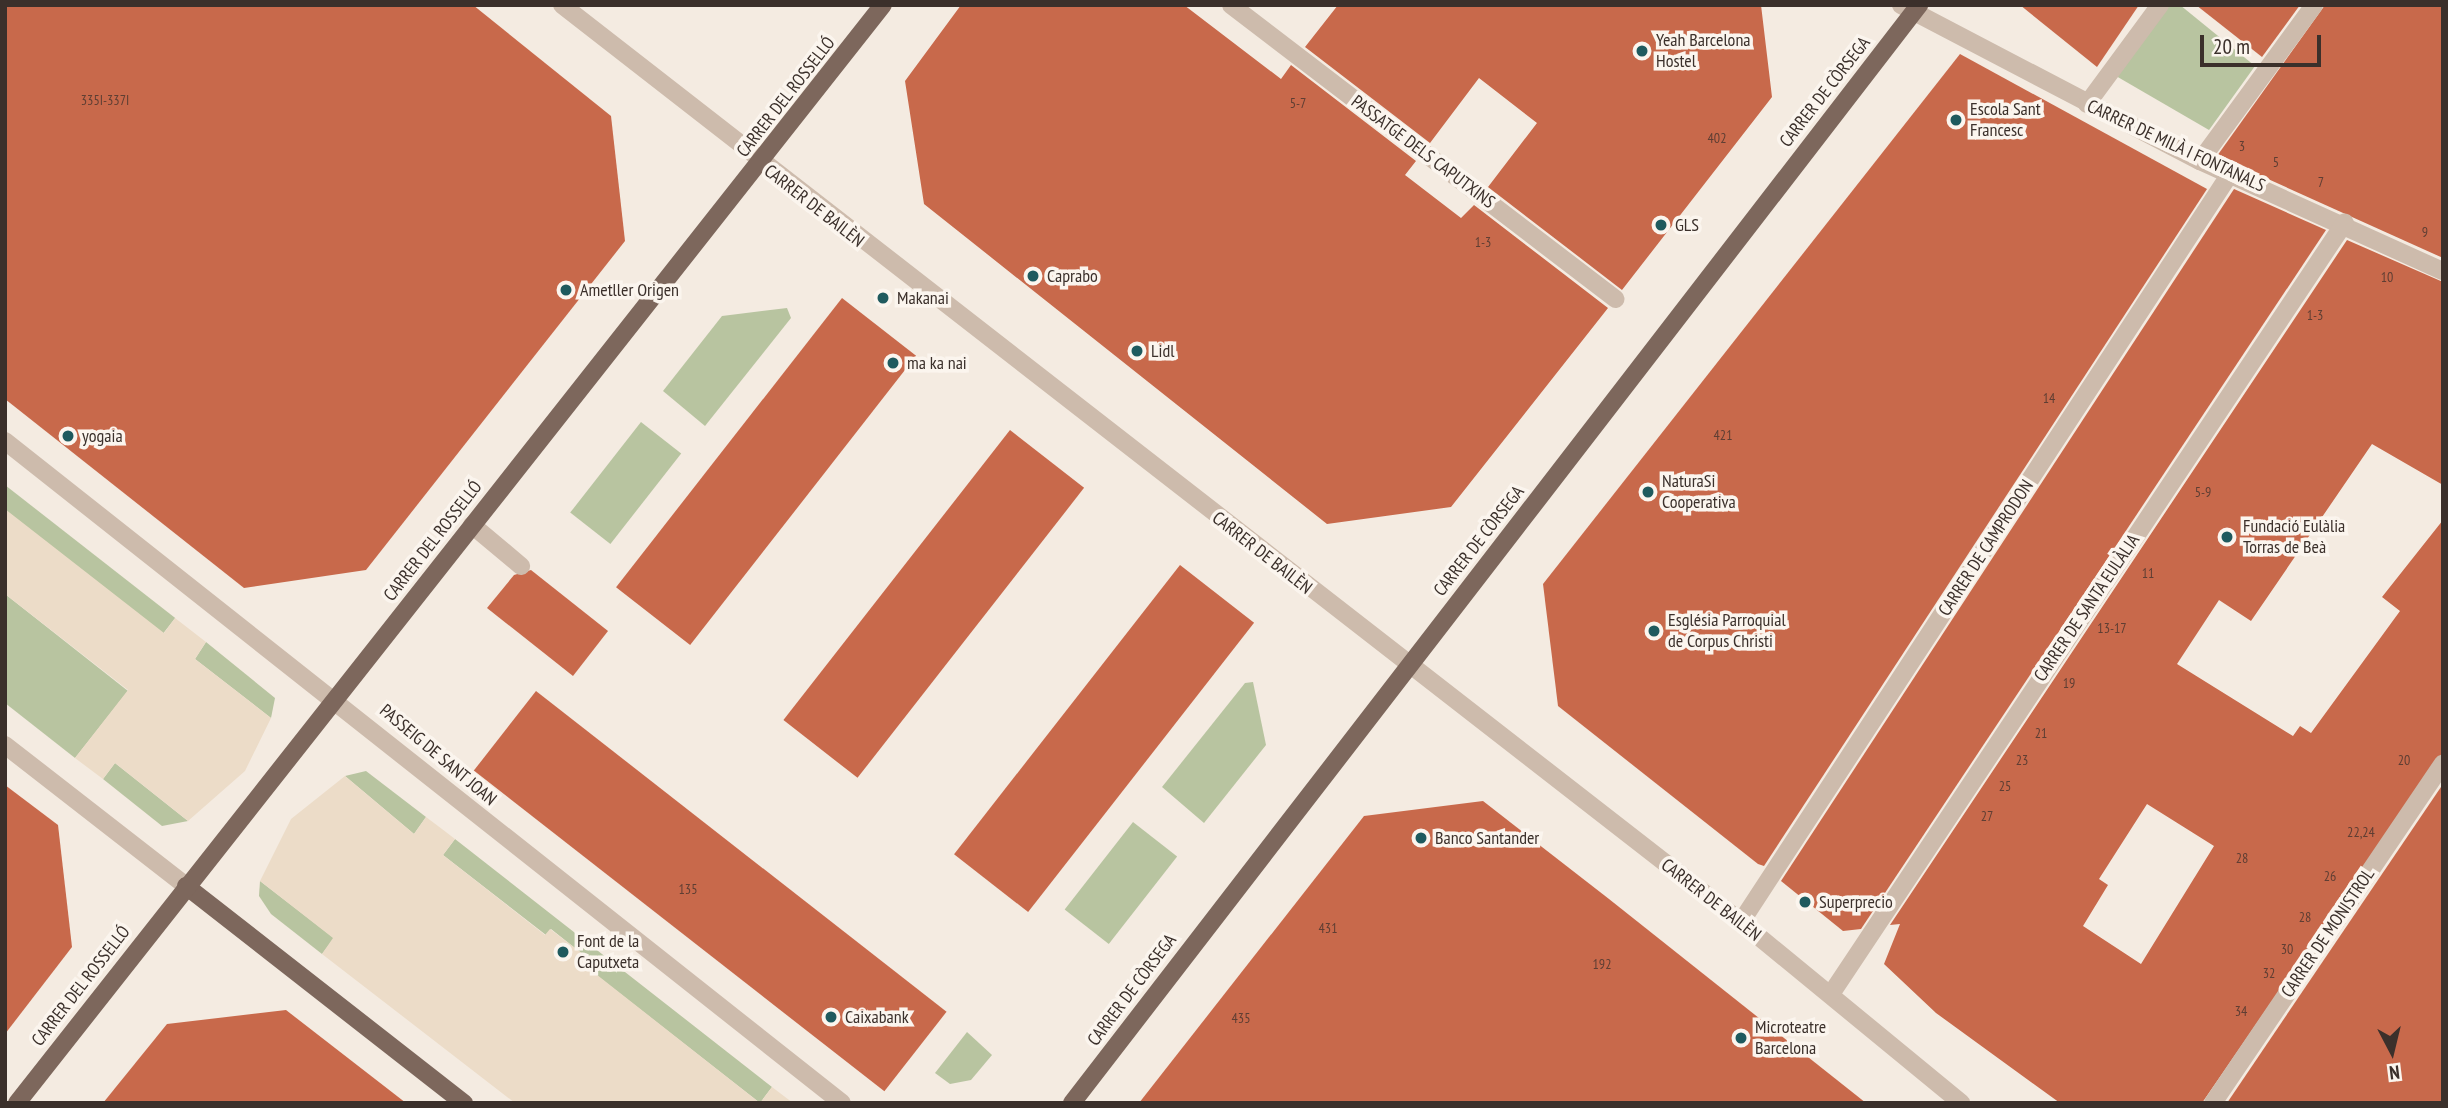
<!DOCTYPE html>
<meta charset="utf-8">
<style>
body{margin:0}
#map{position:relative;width:2448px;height:1108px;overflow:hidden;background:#f4ebe1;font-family:"PT Sans Narrow",sans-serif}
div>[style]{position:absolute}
.green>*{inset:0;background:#b8c4a0;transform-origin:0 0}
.plaza>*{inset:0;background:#ecdcc8}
.building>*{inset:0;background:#c8694b;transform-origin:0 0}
.minor>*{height:18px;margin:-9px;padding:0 9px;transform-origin:9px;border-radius:9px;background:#cdbbac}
.major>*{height:18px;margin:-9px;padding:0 9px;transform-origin:9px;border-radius:9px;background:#7d675c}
.dots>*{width:19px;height:19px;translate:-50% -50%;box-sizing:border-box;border:4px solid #fbf5ee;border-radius:50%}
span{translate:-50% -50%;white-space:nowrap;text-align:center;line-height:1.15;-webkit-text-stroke:7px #fbf5ee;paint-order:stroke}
.number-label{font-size:14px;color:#5e3e33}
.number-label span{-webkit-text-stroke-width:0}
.poi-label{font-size:18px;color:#3b302b}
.left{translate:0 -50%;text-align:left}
.street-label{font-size:18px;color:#3b302b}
.frame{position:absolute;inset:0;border:7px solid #3b302b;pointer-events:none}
.north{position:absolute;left:2357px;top:1017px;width:70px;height:70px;-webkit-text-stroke:5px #fbf5ee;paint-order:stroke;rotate:173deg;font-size:19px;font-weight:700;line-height:28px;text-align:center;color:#3b302b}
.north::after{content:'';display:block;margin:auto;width:24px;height:32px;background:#3b302b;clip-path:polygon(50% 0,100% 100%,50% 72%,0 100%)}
.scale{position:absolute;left:2200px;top:35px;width:121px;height:32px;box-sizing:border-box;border:4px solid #3b302b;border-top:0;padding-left:9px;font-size:21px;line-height:24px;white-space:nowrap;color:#3b302b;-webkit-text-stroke:5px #fbf5ee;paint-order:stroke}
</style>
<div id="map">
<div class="green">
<div style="clip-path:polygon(2168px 5px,2180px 5px,2255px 66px,2209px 130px,2116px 76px)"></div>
<div style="clip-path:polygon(787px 308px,791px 318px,705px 426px,663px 391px,722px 316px)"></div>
<div style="left:641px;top:422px;width:51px;height:115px;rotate:38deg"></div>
<div style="left:5px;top:485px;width:216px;height:24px;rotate:38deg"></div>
<div style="clip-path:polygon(5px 594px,128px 691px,75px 758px,5px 703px)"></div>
<div style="clip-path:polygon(206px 642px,275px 698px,271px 718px,195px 659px)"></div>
<div style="clip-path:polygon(1253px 682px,1266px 745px,1204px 823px,1162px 787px,1245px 683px)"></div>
<div style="clip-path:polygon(115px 763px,188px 821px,162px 826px,103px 779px)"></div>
<div style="clip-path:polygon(366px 771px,426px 817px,414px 834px,345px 776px)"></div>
<div style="left:1133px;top:822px;width:56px;height:111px;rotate:38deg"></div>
<div style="clip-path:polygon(455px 839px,772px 1087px,760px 1103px,586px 967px,590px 960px,551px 929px,546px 935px,443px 855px)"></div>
<div style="clip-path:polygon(260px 881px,334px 938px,322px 954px,271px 914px,259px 896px)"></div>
<div style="clip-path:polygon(967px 1032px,992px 1055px,971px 1080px,950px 1084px,935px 1073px)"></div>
</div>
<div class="plaza">
<div style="clip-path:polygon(5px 509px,164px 633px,175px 618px,206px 642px,195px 659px,271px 718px,245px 771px,188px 821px,115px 763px,103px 779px,75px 758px,128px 690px,5px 594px)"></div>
<div style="clip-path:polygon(345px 776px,414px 834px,426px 817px,442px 829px,455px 839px,443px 855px,545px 935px,550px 929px,591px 960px,587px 967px,760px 1103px,772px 1087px,793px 1103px,515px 1103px,322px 954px,333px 938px,260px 881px,291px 819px)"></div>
</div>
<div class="building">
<div style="clip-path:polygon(5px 5px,473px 5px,611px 116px,625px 241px,366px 570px,244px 588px,5px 399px)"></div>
<div style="clip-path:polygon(961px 5px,1184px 5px,1281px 79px,1291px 65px,1416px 161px,1405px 175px,1461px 218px,1474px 205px,1608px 308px,1451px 507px,1327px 524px,924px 204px,905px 81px)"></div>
<div style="clip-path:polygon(1338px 5px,1761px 5px,1772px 97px,1622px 290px,1488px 187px,1537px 123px,1479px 78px,1430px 143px,1305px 47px)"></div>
<div style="clip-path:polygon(2020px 5px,2139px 5px,2097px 67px)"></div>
<div style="clip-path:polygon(2196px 5px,2300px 5px,2262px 57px)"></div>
<div style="clip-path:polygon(2325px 5px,2443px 5px,2443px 258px,2217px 156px)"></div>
<div style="clip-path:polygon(1960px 54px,2207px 189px,1764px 866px,1758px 864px,1558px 706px,1543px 584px)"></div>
<div style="clip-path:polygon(2234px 189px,2326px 230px,1861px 929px,1843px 931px,1781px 881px)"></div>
<div style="clip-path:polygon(evenodd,2347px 240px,2443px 282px,2443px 485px,2372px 444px,2251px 621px,2219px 600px,2177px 664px,2293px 736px,2300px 726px,2311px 733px,2400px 611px,2382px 597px,2443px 520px,2443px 752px,2202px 1103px,2060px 1103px,1936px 1013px,1884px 964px,1900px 924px,1890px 925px,2347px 240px,2147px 804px,2214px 846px,2141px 964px,2083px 926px,2108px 885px,2099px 879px,2147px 804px)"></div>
<div style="left:842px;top:298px;width:94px;height:367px;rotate:38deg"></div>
<div style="left:1010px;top:430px;width:94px;height:368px;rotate:38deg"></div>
<div style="left:1180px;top:565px;width:94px;height:367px;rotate:38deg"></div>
<div style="clip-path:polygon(531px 570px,608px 631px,573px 676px,487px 608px,514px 575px)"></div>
<div style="left:536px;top:691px;width:521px;height:101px;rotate:38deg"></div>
<div style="clip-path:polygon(2443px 784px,2443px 1103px,2227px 1103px)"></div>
<div style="clip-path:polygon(5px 785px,58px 825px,72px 947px,5px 1034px)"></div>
<div style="clip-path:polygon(1483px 801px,1609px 899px,1866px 1103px,1139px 1103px,1364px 816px)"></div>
<div style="clip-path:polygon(286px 1010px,406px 1103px,103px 1103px,167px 1024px)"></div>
</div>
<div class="minor">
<div style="left:562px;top:5px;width:1494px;rotate:37.87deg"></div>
<div style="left:1741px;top:922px;width:285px;rotate:39.4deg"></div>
<div style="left:1231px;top:5px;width:484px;rotate:37.4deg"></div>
<div style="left:1901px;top:5px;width:337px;rotate:27.6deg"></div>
<div style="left:2200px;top:161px;width:267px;rotate:24.4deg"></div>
<div style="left:2087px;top:104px;width:123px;rotate:-53.6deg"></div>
<div style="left:2200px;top:161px;width:193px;rotate:-53.8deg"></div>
<div style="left:5px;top:441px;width:1067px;rotate:38.34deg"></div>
<div style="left:472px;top:525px;width:64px;rotate:39.9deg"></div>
<div style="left:5px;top:745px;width:229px;rotate:37.9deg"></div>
<div style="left:1741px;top:922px;width:894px;rotate:-56.83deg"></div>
<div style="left:1831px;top:994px;width:927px;rotate:-56.34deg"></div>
<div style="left:2213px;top:1103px;width:410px;rotate:-55.9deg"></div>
</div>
<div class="major">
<div style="left:186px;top:886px;width:353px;rotate:38deg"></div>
<div style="left:17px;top:1103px;width:1398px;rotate:-51.74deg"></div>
<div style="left:1072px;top:1103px;width:1387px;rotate:-52.35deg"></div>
</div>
<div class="dots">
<div style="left:1642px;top:51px;background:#1f5a5e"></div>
<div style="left:1956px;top:120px;background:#1f5a5e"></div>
<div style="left:1661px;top:225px;background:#1f5a5e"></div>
<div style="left:1033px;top:276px;background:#1f5a5e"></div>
<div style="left:566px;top:290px;background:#1f5a5e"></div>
<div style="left:883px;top:298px;background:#1f5a5e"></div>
<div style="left:1137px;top:351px;background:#1f5a5e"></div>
<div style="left:893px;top:363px;background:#1f5a5e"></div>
<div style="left:68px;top:436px;background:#1f5a5e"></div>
<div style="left:1648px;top:492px;background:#1f5a5e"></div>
<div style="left:2227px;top:537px;background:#1f5a5e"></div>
<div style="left:1654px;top:631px;background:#1f5a5e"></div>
<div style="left:1421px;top:838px;background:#1f5a5e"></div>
<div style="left:1805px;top:902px;background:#1f5a5e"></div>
<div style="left:563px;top:952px;background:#1f5a5e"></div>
<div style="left:831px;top:1017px;background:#1f5a5e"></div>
<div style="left:1741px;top:1038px;background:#1f5a5e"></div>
</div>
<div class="number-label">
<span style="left:105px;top:100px">335I-337I</span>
<span style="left:1298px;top:103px">5-7</span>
<span style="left:1717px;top:138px">402</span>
<span style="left:2242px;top:146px">3</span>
<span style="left:2276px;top:162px">5</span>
<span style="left:2321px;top:182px">7</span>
<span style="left:2425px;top:232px">9</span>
<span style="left:1483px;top:242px">1-3</span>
<span style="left:2387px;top:277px">10</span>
<span style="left:2315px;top:315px">1-3</span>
<span style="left:2049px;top:398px">14</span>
<span style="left:1723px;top:435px">421</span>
<span style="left:2203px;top:492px">5-9</span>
<span style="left:2148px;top:573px">11</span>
<span style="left:2112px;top:628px">13-17</span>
<span style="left:2069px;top:683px">19</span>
<span style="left:2041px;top:733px">21</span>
<span style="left:2022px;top:760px">23</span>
<span style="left:2404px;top:760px">20</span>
<span style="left:2005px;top:786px">25</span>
<span style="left:1987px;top:816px">27</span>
<span style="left:2361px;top:832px">22,24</span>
<span style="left:2242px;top:858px">28</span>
<span style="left:2330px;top:876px">26</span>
<span style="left:688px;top:889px">135</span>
<span style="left:2305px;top:917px">28</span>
<span style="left:1328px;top:928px">431</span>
<span style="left:2287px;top:949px">30</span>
<span style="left:1602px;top:964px">192</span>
<span style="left:2269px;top:973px">32</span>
<span style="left:2241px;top:1011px">34</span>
<span style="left:1241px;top:1018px">435</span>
</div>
<div class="poi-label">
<span class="left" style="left:1656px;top:51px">Yeah Barcelona<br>Hostel</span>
<span class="left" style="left:1970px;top:120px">Escola Sant<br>Francesc</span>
<span class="left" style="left:1675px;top:225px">GLS</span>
<span class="left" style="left:1047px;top:276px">Caprabo</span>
<span class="left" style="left:580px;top:290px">Ametller Origen</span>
<span class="left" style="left:897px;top:298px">Makanai</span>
<span class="left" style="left:1151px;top:351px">Lidl</span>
<span class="left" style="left:907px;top:363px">ma ka nai</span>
<span class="left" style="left:82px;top:436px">yogaia</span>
<span class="left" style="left:1662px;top:492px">NaturaSi<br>Cooperativa</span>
<span class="left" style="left:2243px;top:537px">Fundació Eulàlia<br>Torras de Beà</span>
<span class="left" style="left:1668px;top:631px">Església Parroquial<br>de Corpus Christi</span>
<span class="left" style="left:1435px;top:838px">Banco Santander</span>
<span class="left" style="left:1819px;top:902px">Superprecio</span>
<span class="left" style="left:577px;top:952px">Font de la<br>Caputxeta</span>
<span class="left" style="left:845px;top:1017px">Caixabank</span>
<span class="left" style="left:1755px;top:1038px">Microteatre<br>Barcelona</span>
</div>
<div class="street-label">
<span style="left:1825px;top:92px;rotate:-52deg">CARRER DE CÒRSEGA</span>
<span style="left:786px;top:97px;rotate:-52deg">CARRER DEL ROSSELLÓ</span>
<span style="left:2176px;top:146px;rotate:25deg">CARRER DE MILÀ I FONTANALS</span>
<span style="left:1423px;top:152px;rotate:37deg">PASSATGE DELS CAPUTXINS</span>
<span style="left:814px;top:206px;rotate:38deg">CARRER DE BAILÈN</span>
<span style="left:433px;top:541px;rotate:-52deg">CARRER DEL ROSSELLÓ</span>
<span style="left:1479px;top:541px;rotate:-52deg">CARRER DE CÒRSEGA</span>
<span style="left:1986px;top:548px;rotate:-57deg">CARRER DE CAMPRODON</span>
<span style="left:1262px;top:553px;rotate:38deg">CARRER DE BAILÈN</span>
<span style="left:2087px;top:608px;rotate:-56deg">CARRER DE SANTA EULÀLIA</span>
<span style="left:438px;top:755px;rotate:40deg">PASSEIG DE SANT JOAN</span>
<span style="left:1711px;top:900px;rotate:38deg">CARRER DE BAILÈN</span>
<span style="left:2328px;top:933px;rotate:-56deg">CARRER DE MONISTROL</span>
<span style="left:81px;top:986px;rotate:-52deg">CARRER DEL ROSSELLÓ</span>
<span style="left:1132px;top:990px;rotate:-53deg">CARRER DE CÒRSEGA</span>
</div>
<div class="frame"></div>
<div class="north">N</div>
<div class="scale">20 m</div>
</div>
